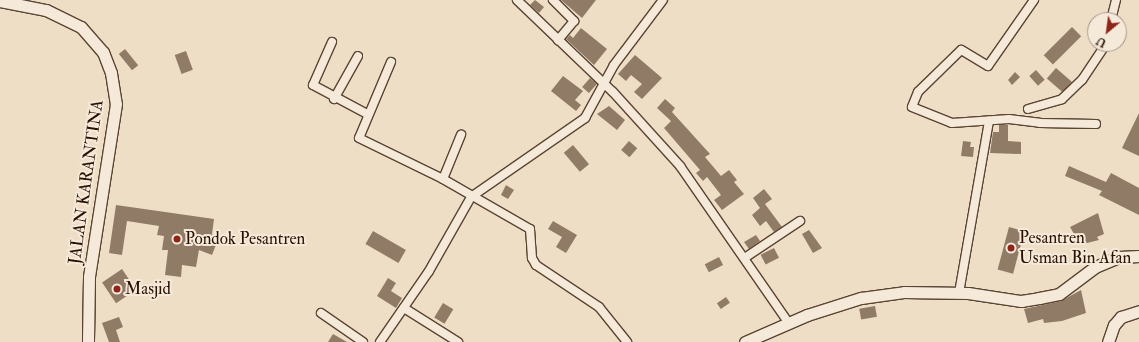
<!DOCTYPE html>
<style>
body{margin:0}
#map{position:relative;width:1139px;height:342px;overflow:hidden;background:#efdec6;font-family:"IM FELL Double Pica",serif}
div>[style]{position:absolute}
.building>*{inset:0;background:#907b67;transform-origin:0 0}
.roads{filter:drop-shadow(1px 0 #5a4432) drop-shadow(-1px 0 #5a4432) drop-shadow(0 1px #5a4432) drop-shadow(0 -1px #5a4432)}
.street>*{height:8px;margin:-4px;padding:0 4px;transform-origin:4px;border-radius:4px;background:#f5eada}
.secondary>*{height:11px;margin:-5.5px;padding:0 5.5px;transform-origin:5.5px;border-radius:5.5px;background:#f5eada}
.dots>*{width:11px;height:11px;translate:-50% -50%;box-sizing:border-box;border:2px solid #f5eada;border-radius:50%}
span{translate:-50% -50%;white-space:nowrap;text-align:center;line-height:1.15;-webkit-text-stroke:4px #f5eada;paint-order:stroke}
.street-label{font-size:17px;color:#291001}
.poi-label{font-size:17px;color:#291001}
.left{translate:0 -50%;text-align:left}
.north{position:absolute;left:1087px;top:12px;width:40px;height:40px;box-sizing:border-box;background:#f5eada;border:1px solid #a39383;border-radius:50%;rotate:209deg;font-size:11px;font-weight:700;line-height:16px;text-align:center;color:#291001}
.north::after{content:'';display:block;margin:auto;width:14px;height:18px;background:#8f2418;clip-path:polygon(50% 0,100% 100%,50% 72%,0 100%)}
</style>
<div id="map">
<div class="building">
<div style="clip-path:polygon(535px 0,544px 7px,539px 13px,530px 5px)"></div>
<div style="clip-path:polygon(561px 0,596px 0,582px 18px)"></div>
<div style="left:1072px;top:27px;width:13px;height:40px;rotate:45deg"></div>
<div style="clip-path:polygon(581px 28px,607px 49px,594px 65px,566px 39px,570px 35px,573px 38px)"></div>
<div style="left:125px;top:49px;width:21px;height:8px;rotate:51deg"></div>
<div style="left:186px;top:51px;width:20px;height:12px;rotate:70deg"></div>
<div style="clip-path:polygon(635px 55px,662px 78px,642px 99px,634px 92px,642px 84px,631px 75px,626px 81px,618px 74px)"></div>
<div style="left:1056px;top:68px;width:21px;height:14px;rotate:41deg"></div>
<div style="left:1036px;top:70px;width:13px;height:9px;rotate:48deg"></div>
<div style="clip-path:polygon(1015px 72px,1020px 77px,1012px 85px,1008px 80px)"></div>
<div style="clip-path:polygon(563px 76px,583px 91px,575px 100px,581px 105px,576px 111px,551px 91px)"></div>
<div style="left:590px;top:78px;width:9px;height:12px;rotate:41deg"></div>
<div style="clip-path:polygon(665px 99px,675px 108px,672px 112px,710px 154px,705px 157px,721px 176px,729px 170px,737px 180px,734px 182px,744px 194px,722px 210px,714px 200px,721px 195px,707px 177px,703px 181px,696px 173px,700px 170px,664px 128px,671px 121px,657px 108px)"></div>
<div style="clip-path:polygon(609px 106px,625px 120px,617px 130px,597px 114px)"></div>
<div style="clip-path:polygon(1139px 113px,1139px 156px,1122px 148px)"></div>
<div style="clip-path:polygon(999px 125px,1008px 125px,1008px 141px,1021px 142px,1021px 154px,990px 153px,993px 132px,999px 132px)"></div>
<div style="left:629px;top:141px;width:11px;height:12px;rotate:41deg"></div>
<div style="clip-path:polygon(963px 141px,971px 142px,970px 147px,974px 147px,973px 157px,961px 156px)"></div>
<div style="left:573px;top:145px;width:25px;height:12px;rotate:50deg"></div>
<div style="clip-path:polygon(1069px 166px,1106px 182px,1111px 173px,1139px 188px,1139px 215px,1099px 195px,1102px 191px,1065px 176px)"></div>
<div style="clip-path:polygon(506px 185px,514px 190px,508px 199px,501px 195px)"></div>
<div style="clip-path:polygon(764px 189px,772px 199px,765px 204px,782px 227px,774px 232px,766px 221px,760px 226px,752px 215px,760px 208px,753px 198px)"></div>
<div style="clip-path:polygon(116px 205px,214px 219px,212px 234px,219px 237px,212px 255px,199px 250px,196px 267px,182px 265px,181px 277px,165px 275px,168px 250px,162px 250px,164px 236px,157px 235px,159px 226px,127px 221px,122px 255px,109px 253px)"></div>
<div style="clip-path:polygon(1098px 213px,1104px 234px,1097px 237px,1099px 240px,1083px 244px,1077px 233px,1074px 234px,1070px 227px)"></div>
<div style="clip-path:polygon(553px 221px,577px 235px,566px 253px,556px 247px,562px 237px,548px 229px)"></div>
<div style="left:1009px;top:227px;width:16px;height:44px;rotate:15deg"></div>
<div style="clip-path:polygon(809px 230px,822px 248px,813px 253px,802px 234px)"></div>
<div style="left:373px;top:231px;width:38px;height:15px;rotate:30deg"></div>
<div style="clip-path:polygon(756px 235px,760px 241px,749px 249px,744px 242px)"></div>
<div style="left:774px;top:248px;width:11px;height:15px;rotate:63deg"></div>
<div style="left:719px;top:257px;width:9px;height:16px;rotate:63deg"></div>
<div style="left:122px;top:269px;width:25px;height:24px;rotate:56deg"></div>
<div style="clip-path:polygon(388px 278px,396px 283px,391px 291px,402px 298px,396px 308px,377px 296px)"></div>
<div style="clip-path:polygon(1081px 290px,1086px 313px,1062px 321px,1044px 323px,1043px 319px,1028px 323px,1024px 309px,1061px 301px)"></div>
<div style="left:726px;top:297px;width:7px;height:11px;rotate:56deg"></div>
<div style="left:443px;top:303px;width:12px;height:17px;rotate:31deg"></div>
<div style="left:875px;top:306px;width:11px;height:16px;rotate:80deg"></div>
<div style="clip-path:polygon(119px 317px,123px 327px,116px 330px,120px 342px,109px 342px,102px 323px)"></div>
<div style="clip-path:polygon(333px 334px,347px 342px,328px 342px)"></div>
</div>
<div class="roads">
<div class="street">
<div style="left:517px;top:0;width:133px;rotate:43.8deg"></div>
<div style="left:613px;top:92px;width:100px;rotate:47.8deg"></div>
<div style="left:680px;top:166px;width:190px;rotate:55.3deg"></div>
<div style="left:553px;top:0;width:30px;rotate:45deg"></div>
<div style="left:574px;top:21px;width:25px;rotate:130deg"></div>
<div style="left:1034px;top:0;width:80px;rotate:124.9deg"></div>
<div style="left:988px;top:66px;width:31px;rotate:-149deg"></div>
<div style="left:961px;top:50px;width:60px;rotate:135.7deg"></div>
<div style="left:918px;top:92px;width:16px;rotate:112deg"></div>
<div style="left:912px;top:107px;width:43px;rotate:21.8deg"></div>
<div style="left:952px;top:123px;width:57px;rotate:-4deg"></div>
<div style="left:1009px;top:119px;width:31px;rotate:7deg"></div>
<div style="left:1040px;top:123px;width:56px;rotate:1deg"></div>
<div style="left:1111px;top:20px;width:21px;rotate:-76deg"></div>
<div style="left:332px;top:42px;width:47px;rotate:113.8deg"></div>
<div style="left:313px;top:85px;width:61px;rotate:28.2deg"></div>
<div style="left:391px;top:62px;width:82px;rotate:112.8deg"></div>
<div style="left:359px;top:138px;width:93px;rotate:26deg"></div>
<div style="left:443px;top:179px;width:100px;rotate:29.9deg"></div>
<div style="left:530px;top:229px;width:29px;rotate:86deg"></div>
<div style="left:532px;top:258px;width:8px;rotate:60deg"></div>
<div style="left:536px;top:265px;width:76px;rotate:33.7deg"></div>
<div style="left:599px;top:307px;width:45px;rotate:51.3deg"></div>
<div style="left:334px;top:99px;width:49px;rotate:-60.8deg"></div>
<div style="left:1028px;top:109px;width:35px;rotate:-16deg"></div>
<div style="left:1062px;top:99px;width:28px;rotate:-44deg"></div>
<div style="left:1082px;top:80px;width:43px;rotate:-56.3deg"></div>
<div style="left:443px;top:179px;width:48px;rotate:-67.8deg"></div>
<div style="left:746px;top:257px;width:65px;rotate:-33.7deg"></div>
<div style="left:959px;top:293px;width:175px;rotate:-80.1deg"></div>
<div style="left:404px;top:308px;width:64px;rotate:32.2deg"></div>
<div style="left:321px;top:313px;width:51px;rotate:34.6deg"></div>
<div style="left:380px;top:342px;width:86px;rotate:-55.4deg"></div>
<div style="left:429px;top:271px;width:85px;rotate:-60.4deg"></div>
<div style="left:471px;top:197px;width:139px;rotate:-34.7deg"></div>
<div style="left:585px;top:118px;width:60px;rotate:-61.3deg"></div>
<div style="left:614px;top:65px;width:81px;rotate:-53deg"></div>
</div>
<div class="secondary">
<div style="left:0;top:1px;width:47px;rotate:11.1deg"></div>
<div style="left:46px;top:10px;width:39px;rotate:26deg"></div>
<div style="left:81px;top:27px;width:33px;rotate:49deg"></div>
<div style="left:103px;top:52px;width:22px;rotate:69deg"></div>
<div style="left:111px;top:73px;width:31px;rotate:81deg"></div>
<div style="left:116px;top:104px;width:175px;rotate:98.9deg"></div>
<div style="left:89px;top:277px;width:65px;rotate:90.9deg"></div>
<div style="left:745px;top:342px;width:68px;rotate:-23.5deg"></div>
<div style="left:807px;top:315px;width:57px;rotate:-17.5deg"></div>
<div style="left:861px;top:298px;width:43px;rotate:-7.9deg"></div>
<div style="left:904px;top:292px;width:64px;rotate:0.9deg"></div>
<div style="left:968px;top:293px;width:54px;rotate:8.6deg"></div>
<div style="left:1021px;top:301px;width:18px;rotate:-9deg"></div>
<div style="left:1039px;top:298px;width:20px;rotate:-11deg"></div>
<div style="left:1059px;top:294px;width:45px;rotate:-36.9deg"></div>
<div style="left:1095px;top:267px;width:26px;rotate:-23deg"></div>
<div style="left:1119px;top:257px;width:20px;rotate:-3deg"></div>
<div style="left:1108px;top:342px;width:18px;rotate:-71deg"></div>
<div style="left:1114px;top:325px;width:11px;rotate:-49deg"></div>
<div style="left:1121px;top:317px;width:19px;rotate:-18deg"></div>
</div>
</div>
<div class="dots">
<div style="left:177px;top:239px;background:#8f2418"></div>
<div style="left:1011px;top:248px;background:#8f2418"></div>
<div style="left:117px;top:289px;background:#8f2418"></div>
</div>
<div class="street-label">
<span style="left:86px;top:182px;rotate:-82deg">JALAN KARANTINA</span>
</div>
<div class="poi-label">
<span class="left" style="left:1019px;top:248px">Pesantren<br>Usman Bin Afan</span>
<span class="left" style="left:185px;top:239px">Pondok Pesantren</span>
<span class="left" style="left:125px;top:289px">Masjid</span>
</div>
<div class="north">U</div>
</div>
